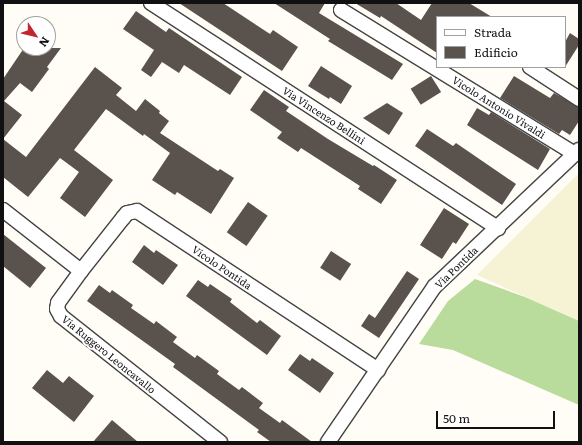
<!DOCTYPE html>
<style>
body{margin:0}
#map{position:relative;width:582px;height:445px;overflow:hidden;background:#fffdf5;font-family:Literata,serif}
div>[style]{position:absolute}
.farmland>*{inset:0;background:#f6f3d4}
.forest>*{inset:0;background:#b9dc9c}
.building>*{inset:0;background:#5a524d;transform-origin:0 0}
.roads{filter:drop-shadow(1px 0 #444) drop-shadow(-1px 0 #444) drop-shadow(0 1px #444) drop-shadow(0 -1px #444)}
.minor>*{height:14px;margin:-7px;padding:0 7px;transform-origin:7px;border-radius:7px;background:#fff}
span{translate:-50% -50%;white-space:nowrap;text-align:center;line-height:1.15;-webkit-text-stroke:4px #fff;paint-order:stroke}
.street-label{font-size:10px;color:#111}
.frame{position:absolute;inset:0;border:4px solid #111;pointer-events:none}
.legend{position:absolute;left:436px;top:16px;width:130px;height:52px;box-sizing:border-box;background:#fff;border:1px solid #a0a0a0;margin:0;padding:5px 7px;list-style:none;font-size:12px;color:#111}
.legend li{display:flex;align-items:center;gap:8px;height:20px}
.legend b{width:20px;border:1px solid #a0a0a0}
.north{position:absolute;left:16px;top:16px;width:40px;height:40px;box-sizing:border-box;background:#fff;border:1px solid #a0a0a0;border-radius:50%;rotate:125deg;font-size:11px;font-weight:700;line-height:16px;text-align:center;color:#111}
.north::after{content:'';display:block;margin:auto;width:14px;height:18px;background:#c4262e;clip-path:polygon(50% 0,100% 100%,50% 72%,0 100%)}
.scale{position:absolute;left:436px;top:411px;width:119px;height:18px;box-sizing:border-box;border:2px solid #111;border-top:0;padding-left:5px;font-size:12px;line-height:14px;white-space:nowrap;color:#111;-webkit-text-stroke:3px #fff;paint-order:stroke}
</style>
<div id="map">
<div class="farmland">
<div style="clip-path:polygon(577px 175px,579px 176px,579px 321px,477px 275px)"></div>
</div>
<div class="forest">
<div style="clip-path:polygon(475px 279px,525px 297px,579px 321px,579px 405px,453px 350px,419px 344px,448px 301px)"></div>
</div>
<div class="building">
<div style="clip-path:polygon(179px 3px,223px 3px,270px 34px,273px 30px,298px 47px,282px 71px)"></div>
<div style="clip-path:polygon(274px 3px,325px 3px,319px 13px,403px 64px,392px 80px,328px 41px,330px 39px)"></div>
<div style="clip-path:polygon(355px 3px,396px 3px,421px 20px,432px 3px,469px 3px,492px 17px,437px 17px,437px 53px,381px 16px,380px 18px)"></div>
<div style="clip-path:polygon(136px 11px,166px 32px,169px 28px,242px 77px,230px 95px,184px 65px,179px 73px,162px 62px,151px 77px,141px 70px,154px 50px,123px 29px)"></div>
<div style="clip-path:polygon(570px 33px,579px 39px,579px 45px,565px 67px,565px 42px)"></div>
<div style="clip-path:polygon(24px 48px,61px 48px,47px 67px,49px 69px,32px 92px,20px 83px,4px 101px,22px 115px,3px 139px,26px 157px,95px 67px,122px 88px,116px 95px,136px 111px,145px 99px,160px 111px,159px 113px,169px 121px,160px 133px,218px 171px,220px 169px,234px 178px,211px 214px,177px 192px,175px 195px,152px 180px,170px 153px,144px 134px,143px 136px,106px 109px,74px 150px,113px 180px,85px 217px,60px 198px,79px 172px,60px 158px,28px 197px,3px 177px,3px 79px)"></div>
<div style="clip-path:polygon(321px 66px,352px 86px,341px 104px,330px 97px,329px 99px,308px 86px)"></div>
<div style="left:431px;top:76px;width:19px;height:24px;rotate:58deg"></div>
<div style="clip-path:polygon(514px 76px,550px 98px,554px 93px,579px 107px,579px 121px,570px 135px,562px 130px,559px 134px,500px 98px)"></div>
<div style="clip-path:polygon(264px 90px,289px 107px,286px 111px,328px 139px,373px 166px,374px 165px,397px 180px,381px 204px,358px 189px,360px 186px,301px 148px,298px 152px,277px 138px,282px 132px,250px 110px)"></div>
<div style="clip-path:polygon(387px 103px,403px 113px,389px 135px,363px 118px)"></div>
<div style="clip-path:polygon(477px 108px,489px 115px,491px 112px,550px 149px,538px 170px,467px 125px)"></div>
<div style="clip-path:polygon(427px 129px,453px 146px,456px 143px,516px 184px,502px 205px,415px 146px)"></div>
<div style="left:248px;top:202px;width:24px;height:37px;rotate:35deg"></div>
<div style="clip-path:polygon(444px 208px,469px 224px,456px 244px,453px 242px,442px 259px,420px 245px)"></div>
<div style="clip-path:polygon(3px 234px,46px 268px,30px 288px,3px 266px)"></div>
<div style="clip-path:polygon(144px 245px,154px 253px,156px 250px,178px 265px,163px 285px,132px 262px)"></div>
<div style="left:331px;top:251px;width:24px;height:20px;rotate:33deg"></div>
<div style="clip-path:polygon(407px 271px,419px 279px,379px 338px,361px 326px,369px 314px,375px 318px)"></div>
<div style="clip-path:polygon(198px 280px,208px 287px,210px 284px,232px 299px,230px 302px,257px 323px,260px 320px,281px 336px,267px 355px,186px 296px)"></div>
<div style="clip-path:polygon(99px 285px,110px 293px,112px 290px,133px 305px,131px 308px,154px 324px,156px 321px,177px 337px,173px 342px,195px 358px,197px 355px,219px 371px,217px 374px,239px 390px,242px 387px,263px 403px,259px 408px,280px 423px,282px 420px,312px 442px,271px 442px,257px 432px,259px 430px,173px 367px,175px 364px,87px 301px)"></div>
<div style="clip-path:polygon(300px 354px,310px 361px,312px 358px,334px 373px,320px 393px,288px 370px)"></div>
<div style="clip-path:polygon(47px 370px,63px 383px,69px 376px,94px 396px,74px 422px,32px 388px)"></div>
<div style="clip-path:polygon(112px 420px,138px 442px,93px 442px)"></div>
</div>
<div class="roads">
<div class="minor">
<div style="left:151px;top:3px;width:414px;rotate:33deg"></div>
<div style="left:341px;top:10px;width:275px;rotate:31.6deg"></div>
<div style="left:530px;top:67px;width:59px;rotate:33.1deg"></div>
<div style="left:3px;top:210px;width:99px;rotate:38deg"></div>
<div style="left:81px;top:271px;width:39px;rotate:126deg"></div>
<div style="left:58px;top:303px;width:6px;rotate:99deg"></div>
<div style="left:57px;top:309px;width:8px;rotate:60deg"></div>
<div style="left:61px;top:316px;width:203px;rotate:38.4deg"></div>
<div style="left:81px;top:271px;width:68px;rotate:-51.6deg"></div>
<div style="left:123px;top:218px;width:6px;rotate:-51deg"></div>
<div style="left:127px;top:213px;width:10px;rotate:-11deg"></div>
<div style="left:137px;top:211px;width:289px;rotate:33.4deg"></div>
<div style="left:328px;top:442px;width:189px;rotate:-55.6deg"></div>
<div style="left:435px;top:286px;width:198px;rotate:-43.4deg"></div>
</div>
</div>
<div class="street-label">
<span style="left:499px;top:107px;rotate:32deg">Vicolo Antonio Vivaldi</span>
<span style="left:324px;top:115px;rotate:33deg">Via Vincenzo Bellini</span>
<span style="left:222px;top:267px;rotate:34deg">Vicolo Pontida</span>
<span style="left:456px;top:267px;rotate:-44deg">Via Pontida</span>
<span style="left:109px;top:354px;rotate:39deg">Via Ruggero Leoncavallo</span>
</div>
<div class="frame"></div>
<ul class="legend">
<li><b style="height:5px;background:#fff"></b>Strada</li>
<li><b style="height:11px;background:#5a524d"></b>Edificio</li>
</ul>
<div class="north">N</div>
<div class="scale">50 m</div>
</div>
